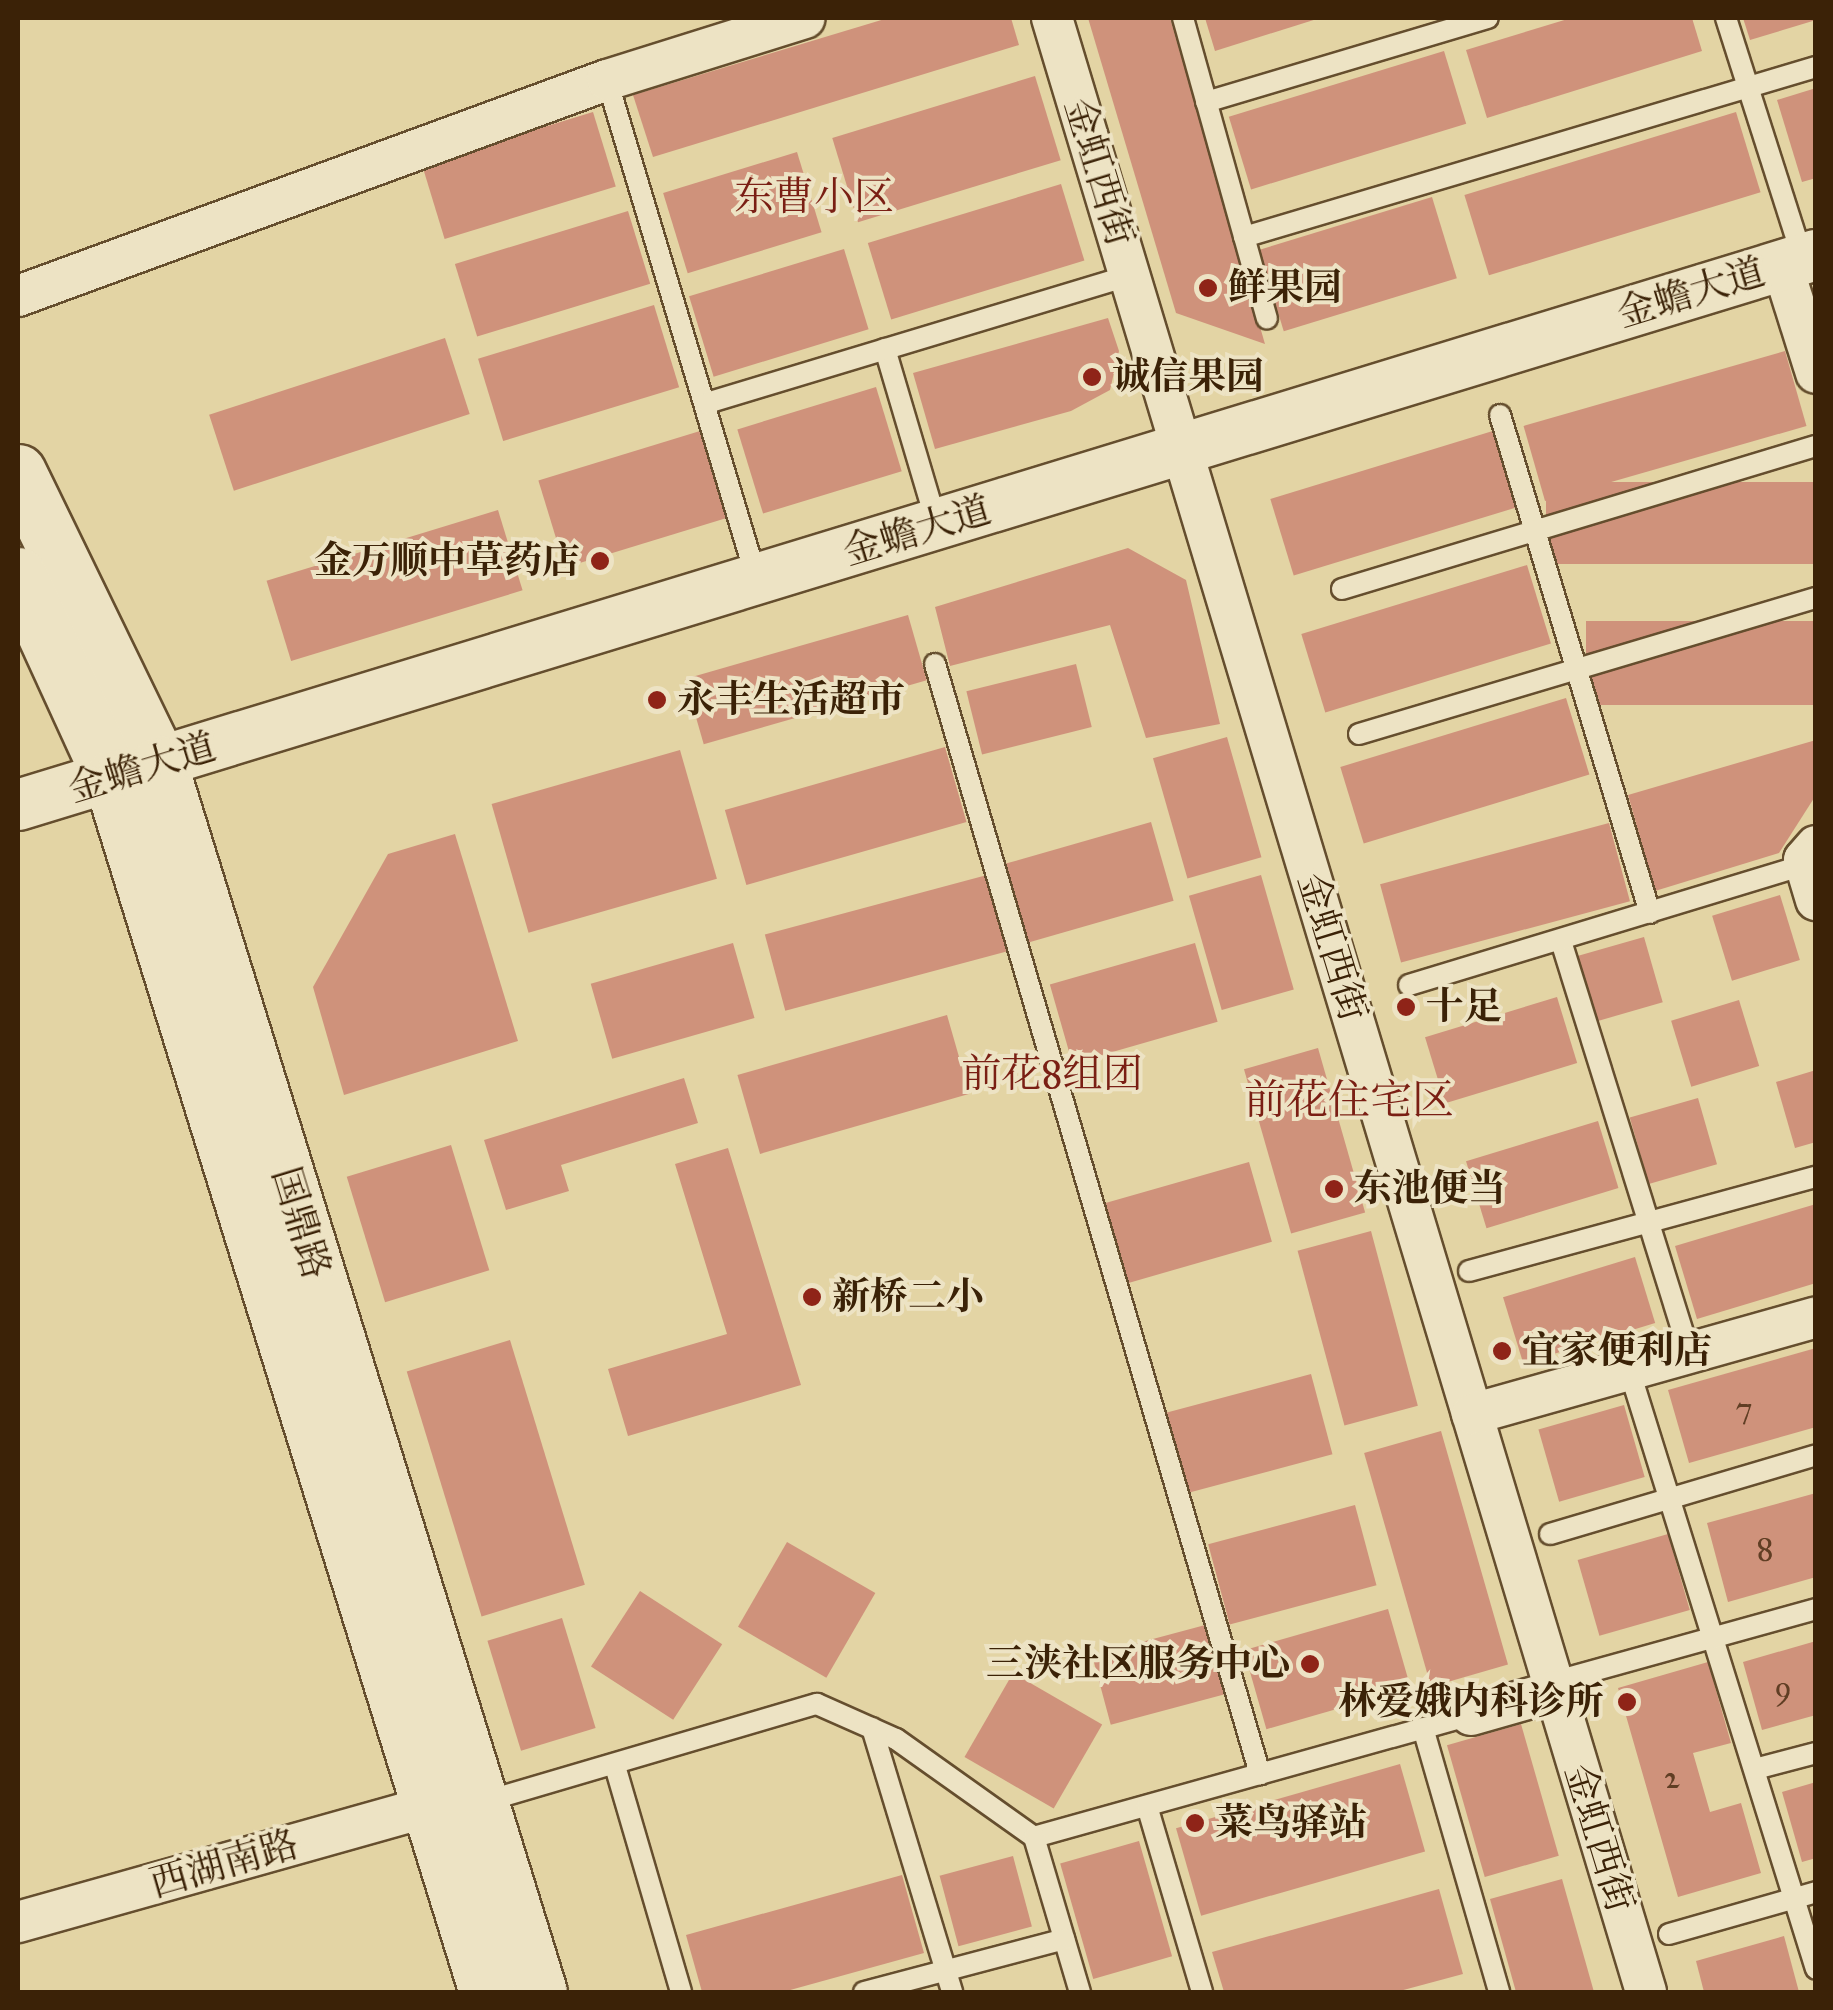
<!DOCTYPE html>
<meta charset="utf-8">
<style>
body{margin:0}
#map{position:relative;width:1833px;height:2010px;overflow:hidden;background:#e3d4a4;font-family:"IM FELL Great Primer","Noto Serif SC",serif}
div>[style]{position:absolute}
.building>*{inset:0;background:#cf927b;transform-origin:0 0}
.roads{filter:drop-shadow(2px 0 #654e2e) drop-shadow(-2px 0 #654e2e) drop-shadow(0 2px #654e2e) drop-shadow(0 -2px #654e2e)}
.service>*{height:20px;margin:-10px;padding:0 10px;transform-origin:10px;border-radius:10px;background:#ede3c4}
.minor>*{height:40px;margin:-20px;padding:0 20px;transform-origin:20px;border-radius:20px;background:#ede3c4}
.tertiary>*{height:50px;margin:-25px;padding:0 25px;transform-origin:25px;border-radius:25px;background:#ede3c4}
.secondary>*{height:55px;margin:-27.5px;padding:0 27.5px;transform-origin:27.5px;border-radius:27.5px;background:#ede3c4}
.dots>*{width:28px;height:28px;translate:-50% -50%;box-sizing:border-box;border:5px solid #ede3c4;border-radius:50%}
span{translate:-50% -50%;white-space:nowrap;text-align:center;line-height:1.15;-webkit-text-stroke:8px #ede3c4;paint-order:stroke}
.number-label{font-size:32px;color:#603e24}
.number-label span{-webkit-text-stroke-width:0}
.street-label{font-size:38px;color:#3b2207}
.poi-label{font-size:38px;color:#3b2207;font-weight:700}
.left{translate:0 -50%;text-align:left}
.right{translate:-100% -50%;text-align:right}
.neighbourhood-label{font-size:40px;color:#7a1f14}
.quarter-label{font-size:42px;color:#7a1f14}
.frame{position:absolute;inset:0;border:20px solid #3b2207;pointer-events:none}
</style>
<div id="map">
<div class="building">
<div style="clip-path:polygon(888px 18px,1011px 18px,1019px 45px,653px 157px,633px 95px)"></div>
<div style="clip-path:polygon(1088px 18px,1170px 18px,1265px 344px,1176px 313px)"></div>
<div style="clip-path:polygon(1205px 18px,1320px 18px,1215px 51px)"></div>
<div style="clip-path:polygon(1571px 18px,1692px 18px,1702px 51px,1487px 118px,1466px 50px)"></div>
<div style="clip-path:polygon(1743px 18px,1816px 18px,1816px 20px,1750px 40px)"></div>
<div style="left:1444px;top:51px;width:76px;height:225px;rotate:73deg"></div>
<div style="left:1035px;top:76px;width:88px;height:212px;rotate:73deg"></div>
<div style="clip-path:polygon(1816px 88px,1816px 178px,1802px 182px,1777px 100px)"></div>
<div style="left:593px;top:112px;width:78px;height:179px;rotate:73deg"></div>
<div style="left:1736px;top:112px;width:84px;height:284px;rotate:73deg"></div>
<div style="left:797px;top:152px;width:84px;height:140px;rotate:73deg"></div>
<div style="left:1061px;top:184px;width:80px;height:202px;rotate:73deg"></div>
<div style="left:1432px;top:197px;width:85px;height:181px;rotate:73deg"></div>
<div style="left:628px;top:211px;width:76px;height:181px;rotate:73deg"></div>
<div style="left:844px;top:249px;width:84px;height:162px;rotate:73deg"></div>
<div style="left:654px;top:305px;width:86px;height:184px;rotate:73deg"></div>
<div style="clip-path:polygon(1108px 318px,1119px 351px,1110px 390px,1071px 411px,935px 449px,913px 373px)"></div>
<div style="left:445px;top:338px;width:80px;height:248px;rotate:72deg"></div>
<div style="left:1785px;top:351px;width:78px;height:272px;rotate:74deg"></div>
<div style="left:876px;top:387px;width:88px;height:145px;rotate:73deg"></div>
<div style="left:1496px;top:430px;width:80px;height:236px;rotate:73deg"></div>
<div style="left:700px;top:431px;width:91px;height:169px;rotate:73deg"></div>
<div style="left:1816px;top:482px;width:82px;height:270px;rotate:90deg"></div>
<div style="left:498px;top:510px;width:84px;height:242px;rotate:73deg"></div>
<div style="clip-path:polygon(1128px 548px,1186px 580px,1220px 724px,1146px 738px,1110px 625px,950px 666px,935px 607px)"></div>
<div style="left:1527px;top:565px;width:82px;height:236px;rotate:73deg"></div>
<div style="left:908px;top:615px;width:68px;height:232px;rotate:74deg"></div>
<div style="left:1816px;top:621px;width:84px;height:230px;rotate:90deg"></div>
<div style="left:1076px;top:664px;width:65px;height:113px;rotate:76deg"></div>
<div style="left:1566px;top:698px;width:80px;height:236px;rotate:73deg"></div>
<div style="left:1227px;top:737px;width:125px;height:77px;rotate:74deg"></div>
<div style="clip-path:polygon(1816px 740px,1816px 795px,1779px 853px,1655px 891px,1628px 795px)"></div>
<div style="left:945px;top:747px;width:78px;height:229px;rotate:74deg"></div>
<div style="left:680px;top:750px;width:134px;height:196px;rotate:74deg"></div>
<div style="left:1151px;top:822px;width:82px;height:151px;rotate:74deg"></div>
<div style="left:1609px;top:823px;width:81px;height:237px;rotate:75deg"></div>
<div style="clip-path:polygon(455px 834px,518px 1041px,344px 1095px,313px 987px,388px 854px)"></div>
<div style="left:987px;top:875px;width:79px;height:230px;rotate:75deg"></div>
<div style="left:1261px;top:875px;width:119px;height:75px;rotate:74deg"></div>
<div style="left:1780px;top:895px;width:68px;height:71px;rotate:73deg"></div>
<div style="left:1644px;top:937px;width:68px;height:71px;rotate:74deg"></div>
<div style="left:733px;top:943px;width:78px;height:148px;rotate:74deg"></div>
<div style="left:1195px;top:943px;width:82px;height:151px;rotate:74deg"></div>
<div style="left:1557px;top:997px;width:69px;height:138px;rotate:73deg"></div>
<div style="left:1739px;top:1000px;width:69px;height:71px;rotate:73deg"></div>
<div style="left:947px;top:1015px;width:82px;height:218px;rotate:74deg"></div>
<div style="left:1318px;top:1048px;width:171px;height:77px;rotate:74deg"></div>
<div style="clip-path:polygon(1816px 1070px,1816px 1142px,1795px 1148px,1776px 1082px)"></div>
<div style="clip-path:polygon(684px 1078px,698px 1123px,561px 1165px,569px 1191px,506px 1210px,484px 1140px)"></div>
<div style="left:1698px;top:1098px;width:69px;height:71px;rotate:74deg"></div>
<div style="left:1598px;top:1121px;width:70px;height:138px;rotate:73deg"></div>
<div style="left:451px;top:1145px;width:131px;height:109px;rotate:73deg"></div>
<div style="clip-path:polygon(728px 1148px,801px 1385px,628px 1436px,608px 1369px,727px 1334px,675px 1164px)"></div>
<div style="left:1249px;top:1162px;width:83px;height:151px;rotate:74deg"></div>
<div style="clip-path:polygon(1816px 1204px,1816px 1283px,1697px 1319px,1675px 1246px)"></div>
<div style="left:1371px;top:1231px;width:181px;height:76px;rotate:75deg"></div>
<div style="left:1635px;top:1257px;width:69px;height:138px;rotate:73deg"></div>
<div style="left:510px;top:1340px;width:256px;height:108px;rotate:73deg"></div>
<div style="clip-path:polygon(1816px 1348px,1816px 1427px,1689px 1463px,1668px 1390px)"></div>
<div style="left:1311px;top:1374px;width:83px;height:151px;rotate:75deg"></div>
<div style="left:1624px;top:1405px;width:75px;height:89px;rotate:74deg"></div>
<div style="left:1441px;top:1431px;width:243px;height:80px;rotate:74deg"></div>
<div style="clip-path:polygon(1816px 1493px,1816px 1577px,1728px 1602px,1707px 1523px)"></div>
<div style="left:1355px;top:1505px;width:83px;height:152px;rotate:75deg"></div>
<div style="left:1668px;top:1534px;width:79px;height:94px;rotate:74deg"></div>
<div style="left:787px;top:1542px;width:102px;height:98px;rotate:30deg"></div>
<div style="left:640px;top:1591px;width:98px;height:90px;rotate:33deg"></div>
<div style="left:1388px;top:1609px;width:82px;height:150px;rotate:74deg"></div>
<div style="left:562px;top:1618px;width:115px;height:78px;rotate:73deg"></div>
<div style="left:1209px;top:1624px;width:72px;height:121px;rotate:75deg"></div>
<div style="clip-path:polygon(1816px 1641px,1816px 1715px,1762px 1730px,1743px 1662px)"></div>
<div style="clip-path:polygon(1708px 1662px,1731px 1743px,1693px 1753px,1710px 1812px,1741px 1803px,1761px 1873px,1678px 1897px,1618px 1688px)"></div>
<div style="left:1013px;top:1673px;width:103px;height:97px;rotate:30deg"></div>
<div style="left:1521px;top:1724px;width:137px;height:77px;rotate:74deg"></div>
<div style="left:1400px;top:1764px;width:91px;height:233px;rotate:74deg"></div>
<div style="clip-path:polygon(1816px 1782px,1816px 1858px,1802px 1862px,1782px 1792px)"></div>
<div style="left:1139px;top:1841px;width:120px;height:82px;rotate:74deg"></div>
<div style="left:1013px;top:1856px;width:73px;height:76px;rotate:75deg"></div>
<div style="clip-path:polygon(902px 1875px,924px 1953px,783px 1992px,702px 1992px,686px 1935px)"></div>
<div style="clip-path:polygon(1562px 1879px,1594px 1992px,1516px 1992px,1490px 1899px)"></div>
<div style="clip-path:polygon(1439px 1889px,1463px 1974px,1396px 1992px,1224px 1992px,1212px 1952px)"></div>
<div style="clip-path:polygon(1784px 1936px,1799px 1992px,1704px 1992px,1696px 1961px)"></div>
</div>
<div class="roads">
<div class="service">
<div style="left:1183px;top:18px;width:312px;rotate:74.4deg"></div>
<div style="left:1726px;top:18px;width:253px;rotate:72.3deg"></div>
<div style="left:607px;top:80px;width:522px;rotate:73.3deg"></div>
<div style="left:1206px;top:102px;width:294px;rotate:-16.6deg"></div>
<div style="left:1244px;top:237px;width:597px;rotate:-16.55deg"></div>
<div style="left:885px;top:349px;width:183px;rotate:73.5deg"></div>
<div style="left:707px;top:403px;width:442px;rotate:-16.8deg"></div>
<div style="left:1500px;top:415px;width:520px;rotate:73.24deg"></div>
<div style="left:1342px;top:589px;width:495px;rotate:-16.8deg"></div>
<div style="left:935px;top:664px;width:1157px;rotate:73.68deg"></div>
<div style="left:1359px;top:734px;width:477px;rotate:-16.6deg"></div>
<div style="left:1561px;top:941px;width:430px;rotate:72.7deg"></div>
<div style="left:1409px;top:985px;width:414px;rotate:-16.9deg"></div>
<div style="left:1469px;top:1271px;width:360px;rotate:-15.2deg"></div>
<div style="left:1629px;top:1369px;width:628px;rotate:72.69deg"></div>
<div style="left:1550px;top:1534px;width:277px;rotate:-16.5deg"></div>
<div style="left:1553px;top:1682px;width:273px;rotate:-15.5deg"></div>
<div style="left:872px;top:1728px;width:276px;rotate:73.1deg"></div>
<div style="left:1423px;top:1728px;width:275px;rotate:73.9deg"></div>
<div style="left:615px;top:1766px;width:235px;rotate:73.7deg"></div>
<div style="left:1755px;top:1769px;width:63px;rotate:-14.7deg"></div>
<div style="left:483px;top:1802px;width:348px;rotate:-16.4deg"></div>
<div style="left:817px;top:1704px;width:86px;rotate:23.9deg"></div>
<div style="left:896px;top:1739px;width:169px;rotate:35.4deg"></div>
<div style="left:1034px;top:1837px;width:454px;rotate:-15.6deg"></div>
<div style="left:1147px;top:1806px;width:194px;rotate:73.5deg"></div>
<div style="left:1034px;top:1837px;width:162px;rotate:73.5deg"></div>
<div style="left:1669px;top:1934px;width:153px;rotate:-15.9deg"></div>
<div style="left:864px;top:1992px;width:207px;rotate:-14.8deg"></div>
</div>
<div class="minor">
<div style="left:1052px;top:18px;width:2061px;rotate:73.25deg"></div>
<div style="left:1782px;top:265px;width:113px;rotate:72.5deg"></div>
<div style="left:18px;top:296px;width:627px;rotate:-20.14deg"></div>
<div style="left:607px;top:80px;width:207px;rotate:-17.4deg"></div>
<div style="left:1816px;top:846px;width:18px;rotate:131deg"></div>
<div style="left:1804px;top:860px;width:42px;rotate:73.3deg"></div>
<div style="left:1472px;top:1414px;width:357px;rotate:-15.7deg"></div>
<div style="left:1471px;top:1715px;width:87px;rotate:-15.9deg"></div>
<div style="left:18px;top:1922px;width:429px;rotate:-15.7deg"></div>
</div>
<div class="tertiary">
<div style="left:18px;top:805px;width:1880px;rotate:-17.01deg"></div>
</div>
<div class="secondary">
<div style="left:18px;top:472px;width:323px;rotate:64.1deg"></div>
<div style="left:159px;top:763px;width:1286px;rotate:72.82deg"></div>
<div style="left:18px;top:575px;width:223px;rotate:65.4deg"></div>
<div style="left:111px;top:778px;width:1271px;rotate:72.79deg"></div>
</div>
</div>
<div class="dots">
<div style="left:1208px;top:288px;background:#8f2418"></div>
<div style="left:1092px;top:377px;background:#8f2418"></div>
<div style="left:600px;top:561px;background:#8f2418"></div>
<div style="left:657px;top:700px;background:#8f2418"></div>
<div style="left:1406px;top:1007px;background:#8f2418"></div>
<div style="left:1334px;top:1189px;background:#8f2418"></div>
<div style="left:812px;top:1297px;background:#8f2418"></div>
<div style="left:1502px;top:1351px;background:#8f2418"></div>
<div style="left:1310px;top:1664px;background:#8f2418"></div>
<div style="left:1627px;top:1702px;background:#8f2418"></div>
<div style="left:1195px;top:1823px;background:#8f2418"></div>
</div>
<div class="number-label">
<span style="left:1744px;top:1409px">7</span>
<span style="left:1765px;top:1550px">8</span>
<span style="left:1783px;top:1688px">9</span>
<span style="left:1672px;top:1778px">2</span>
</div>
<div class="street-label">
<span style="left:1099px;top:172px;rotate:73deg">金虹西街</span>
<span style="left:1691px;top:293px;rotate:-17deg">金蟾大道</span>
<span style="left:917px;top:531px;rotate:-17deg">金蟾大道</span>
<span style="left:142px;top:768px;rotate:-17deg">金蟾大道</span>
<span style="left:1332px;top:947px;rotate:73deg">金虹西街</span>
<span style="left:301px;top:1223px;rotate:73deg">国鼎路</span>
<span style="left:1599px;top:1838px;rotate:73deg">金虹西街</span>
<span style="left:224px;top:1864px;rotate:-16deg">西湖南路</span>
</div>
<div class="poi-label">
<span class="left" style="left:1228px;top:288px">鲜果园</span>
<span class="left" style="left:1112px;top:377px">诚信果园</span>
<span class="right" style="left:580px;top:561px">金万顺中草药店</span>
<span class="left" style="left:677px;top:700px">永丰生活超市</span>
<span class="left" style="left:1426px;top:1007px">十足</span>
<span class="left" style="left:1354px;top:1189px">东池便当</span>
<span class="left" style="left:832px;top:1297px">新桥二小</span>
<span class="left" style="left:1522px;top:1351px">宜家便利店</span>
<span class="right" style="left:1290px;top:1664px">三浃社区服务中心</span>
<span class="right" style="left:1604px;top:1702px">林爱娥内科诊所</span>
<span class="left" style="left:1215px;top:1823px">菜鸟驿站</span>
</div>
<div class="neighbourhood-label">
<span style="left:814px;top:197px">东曹小区</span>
<span style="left:1052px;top:1074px">前花8组团</span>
</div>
<div class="quarter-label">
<span style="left:1349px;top:1100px">前花住宅区</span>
</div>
<div class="frame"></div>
</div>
